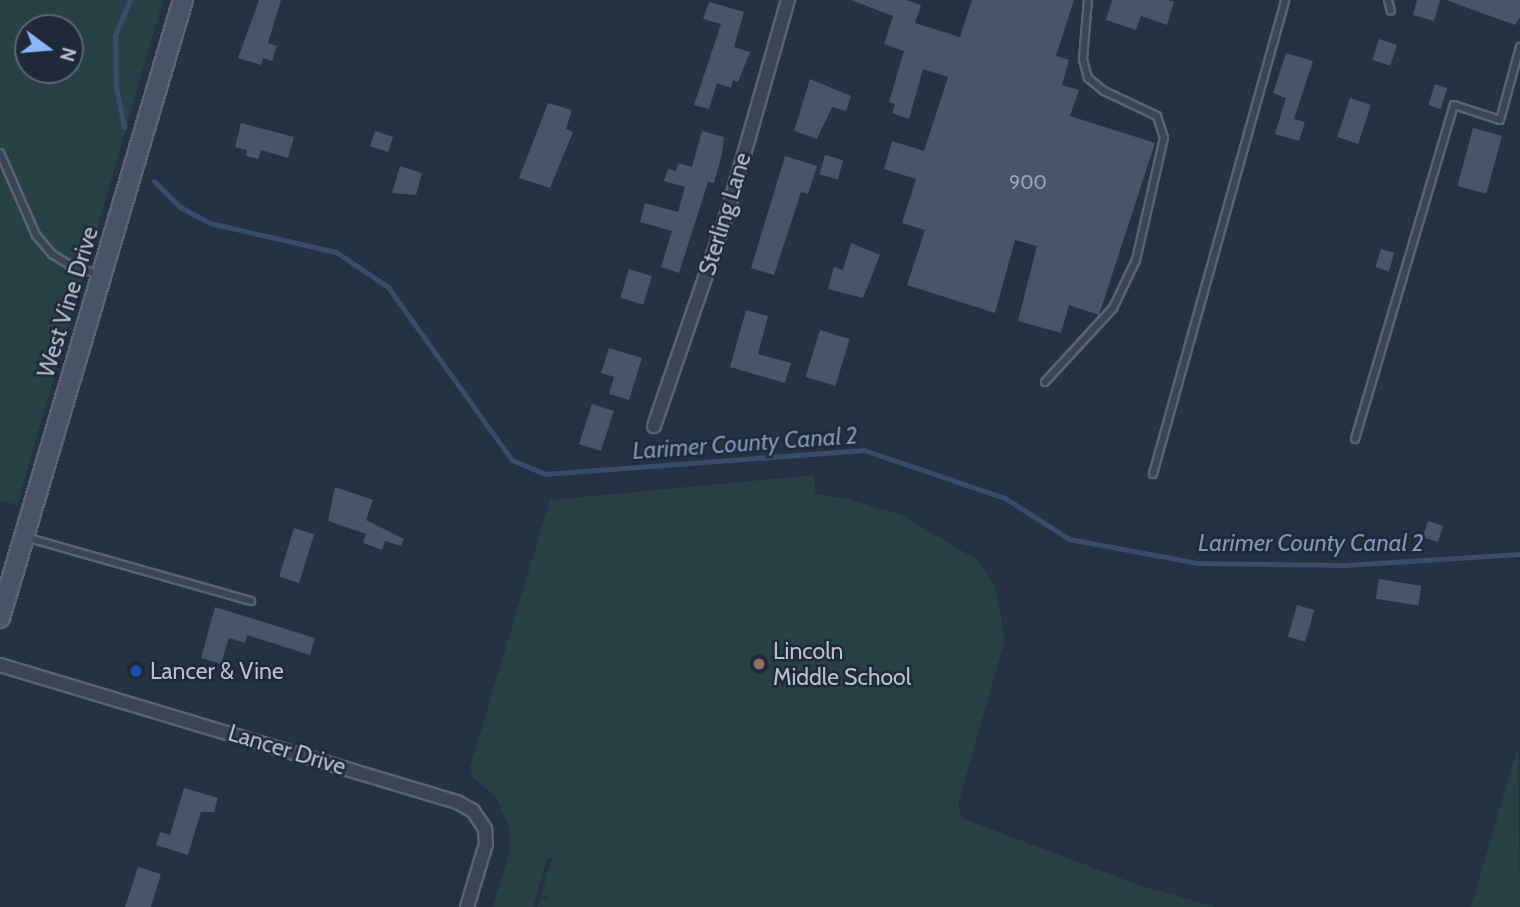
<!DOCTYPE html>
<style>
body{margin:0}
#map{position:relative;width:1520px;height:907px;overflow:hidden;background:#253244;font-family:Cabin,sans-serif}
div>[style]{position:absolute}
.green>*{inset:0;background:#284145}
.stream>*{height:5px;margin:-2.5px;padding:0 2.5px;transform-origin:2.5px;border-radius:2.5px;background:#384d6c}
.building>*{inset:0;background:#475469;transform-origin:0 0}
.roads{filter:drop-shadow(2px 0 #596271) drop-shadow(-2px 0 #596271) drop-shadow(0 2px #596271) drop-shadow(0 -2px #596271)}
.lane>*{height:6px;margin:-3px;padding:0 3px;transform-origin:3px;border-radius:3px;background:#3a4454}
.street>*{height:12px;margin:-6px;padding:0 6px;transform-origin:6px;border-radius:6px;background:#3a4454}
.secondary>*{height:18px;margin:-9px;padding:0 9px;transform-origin:9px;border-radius:9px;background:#485367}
.dots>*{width:19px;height:19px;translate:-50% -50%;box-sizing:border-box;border:4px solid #1f2939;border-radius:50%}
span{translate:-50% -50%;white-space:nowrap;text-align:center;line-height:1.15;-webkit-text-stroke:5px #1f2939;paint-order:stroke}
.number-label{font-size:19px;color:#9ca4b4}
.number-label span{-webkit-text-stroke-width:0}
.street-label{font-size:23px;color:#b8bfcd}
.poi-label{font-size:23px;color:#b8bfcd}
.left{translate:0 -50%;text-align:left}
.water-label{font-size:24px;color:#7d95b6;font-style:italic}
.north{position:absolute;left:14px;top:14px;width:70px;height:70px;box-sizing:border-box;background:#1f2939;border:2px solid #5c6574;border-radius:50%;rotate:106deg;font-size:19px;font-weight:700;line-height:28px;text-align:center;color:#b8bfcd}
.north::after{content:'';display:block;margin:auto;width:24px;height:32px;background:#8cb6fe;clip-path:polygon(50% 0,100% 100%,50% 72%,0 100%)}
</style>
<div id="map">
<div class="green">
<div style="clip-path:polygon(evenodd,0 0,163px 0,17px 505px,0 500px,0 0,28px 28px,70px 28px,70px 70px,28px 70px,28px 28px)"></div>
<div style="clip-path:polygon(815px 475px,814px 494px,849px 499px,901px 515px,976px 559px,995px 586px,1005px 639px,958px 805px,962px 818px,1139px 885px,1216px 907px,537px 907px,540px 899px,551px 898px,541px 895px,552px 859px,547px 858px,533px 907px,493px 907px,509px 854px,509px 827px,497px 799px,472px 776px,470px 767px,550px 500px)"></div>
<div style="clip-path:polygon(1518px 746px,1520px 907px,1471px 907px)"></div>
</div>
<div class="stream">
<div style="left:124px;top:127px;width:42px;rotate:-101deg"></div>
<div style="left:116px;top:86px;width:51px;rotate:-91.1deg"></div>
<div style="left:115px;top:35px;width:38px;rotate:-67deg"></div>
<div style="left:154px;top:181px;width:37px;rotate:45deg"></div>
<div style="left:180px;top:207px;width:34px;rotate:28deg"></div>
<div style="left:210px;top:223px;width:129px;rotate:13deg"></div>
<div style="left:336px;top:252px;width:63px;rotate:33.9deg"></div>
<div style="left:388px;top:287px;width:213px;rotate:54.4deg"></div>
<div style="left:512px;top:460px;width:36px;rotate:23deg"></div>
<div style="left:545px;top:474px;width:320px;rotate:-4.3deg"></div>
<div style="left:864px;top:450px;width:149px;rotate:18.8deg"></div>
<div style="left:1005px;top:498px;width:76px;rotate:32.6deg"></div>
<div style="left:1069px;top:539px;width:130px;rotate:10.6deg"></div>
<div style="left:1197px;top:563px;width:148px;rotate:0.8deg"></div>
<div style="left:1345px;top:565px;width:175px;rotate:-3.6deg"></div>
</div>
<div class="building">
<div style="clip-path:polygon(259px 0,281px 0,268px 43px,277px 46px,272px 61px,263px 58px,261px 65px,238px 58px)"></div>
<div style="clip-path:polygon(851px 0,906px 0,921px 5px,915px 23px,960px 37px,972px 0,1074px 0,1056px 56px,1069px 60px,1062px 85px,1079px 90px,1070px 116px,1155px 143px,1099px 315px,1069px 305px,1061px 333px,1018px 321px,1037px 246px,1015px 240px,995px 313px,907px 285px,925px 230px,902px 223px,916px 179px,884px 169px,892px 141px,924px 151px,948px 77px,923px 69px,909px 119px,892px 113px,895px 104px,889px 102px,904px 51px,884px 44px,893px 16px)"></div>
<div style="clip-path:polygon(1112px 0,1167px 0,1174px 2px,1167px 25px,1141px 16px,1136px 30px,1106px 20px)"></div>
<div style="clip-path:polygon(1417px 0,1440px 0,1434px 21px,1413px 15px)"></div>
<div style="clip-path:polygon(1446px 0,1520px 0,1520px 17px,1515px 25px)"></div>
<div style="clip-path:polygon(709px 2px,744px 12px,734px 47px,750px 52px,738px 82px,733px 80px,731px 88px,717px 83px,709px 109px,694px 105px,721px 24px,703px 19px)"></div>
<div style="left:1379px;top:39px;width:19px;height:22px;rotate:18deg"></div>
<div style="clip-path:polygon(1286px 53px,1313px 61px,1294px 119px,1305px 122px,1299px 141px,1275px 134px,1286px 98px,1273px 93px)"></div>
<div style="clip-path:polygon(810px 79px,851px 96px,846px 111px,832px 107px,817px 139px,794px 131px)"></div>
<div style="left:1435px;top:84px;width:13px;height:22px;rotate:18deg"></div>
<div style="left:1350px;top:98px;width:22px;height:41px;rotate:18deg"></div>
<div style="clip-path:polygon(548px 103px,572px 110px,566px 129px,573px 132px,550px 188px,519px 178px)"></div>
<div style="clip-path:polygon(241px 123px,294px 137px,288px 158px,261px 150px,258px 159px,246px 156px,247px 150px,235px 147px)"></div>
<div style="left:1473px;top:128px;width:30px;height:60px;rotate:15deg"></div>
<div style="left:375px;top:131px;width:19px;height:16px;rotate:18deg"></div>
<div style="clip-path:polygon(702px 131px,724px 137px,722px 154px,714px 183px,708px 182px,679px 273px,661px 267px,672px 231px,640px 222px,645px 203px,678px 212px,685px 187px,664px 181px,668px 169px,676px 171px,678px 163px,692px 167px)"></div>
<div style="left:825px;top:155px;width:19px;height:20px;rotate:16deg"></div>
<div style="clip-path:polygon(785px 156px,817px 166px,808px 194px,801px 192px,774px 275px,751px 268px)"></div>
<div style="clip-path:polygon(400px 166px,422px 173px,416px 195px,392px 193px)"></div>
<div style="clip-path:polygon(851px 243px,880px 255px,863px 298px,828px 289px,834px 267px,843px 270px)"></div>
<div style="left:1381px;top:249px;width:14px;height:19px;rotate:17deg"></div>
<div style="left:629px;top:269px;width:24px;height:30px;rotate:17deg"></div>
<div style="clip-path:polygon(746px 310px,768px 316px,758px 354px,791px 363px,785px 383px,730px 367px)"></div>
<div style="left:820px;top:330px;width:31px;height:49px;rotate:17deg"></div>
<div style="clip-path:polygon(609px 348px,642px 358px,629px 400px,609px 394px,614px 377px,601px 373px)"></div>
<div style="left:592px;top:404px;width:23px;height:42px;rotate:18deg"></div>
<div style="clip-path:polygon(335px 487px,373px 500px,366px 520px,404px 539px,401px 546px,385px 541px,382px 550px,363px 543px,366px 534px,328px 521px)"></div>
<div style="left:1428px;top:521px;width:16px;height:17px;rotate:18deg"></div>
<div style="left:294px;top:528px;width:21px;height:51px;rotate:17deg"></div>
<div style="left:1379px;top:579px;width:43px;height:20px;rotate:9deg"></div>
<div style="left:1297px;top:605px;width:18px;height:33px;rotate:16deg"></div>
<div style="clip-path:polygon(215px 607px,315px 638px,310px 655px,247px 635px,245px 643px,229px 638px,221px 664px,201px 658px)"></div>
<div style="clip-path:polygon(184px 788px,218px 798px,214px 812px,201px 812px,188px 855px,156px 845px,160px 832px,170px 835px)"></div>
<div style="clip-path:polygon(138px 867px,161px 874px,151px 907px,125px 907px)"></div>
</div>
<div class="roads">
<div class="lane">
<div style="left:1388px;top:0;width:11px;rotate:75deg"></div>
<div style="left:0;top:153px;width:90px;rotate:66.3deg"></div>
<div style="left:36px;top:235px;width:25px;rotate:50deg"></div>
<div style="left:52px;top:254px;width:26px;rotate:32deg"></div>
<div style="left:74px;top:268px;width:27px;rotate:13deg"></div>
<div style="left:1045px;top:382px;width:100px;rotate:-47.4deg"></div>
<div style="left:1113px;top:308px;width:53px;rotate:-64.4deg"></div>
<div style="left:1136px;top:260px;width:125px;rotate:-77.1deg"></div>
<div style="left:1164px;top:138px;width:23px;rotate:-108deg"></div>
<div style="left:1157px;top:116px;width:59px;rotate:-154.7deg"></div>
<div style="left:1104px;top:91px;width:21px;rotate:-141deg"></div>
<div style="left:1088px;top:78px;width:20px;rotate:-105deg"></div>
<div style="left:1083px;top:59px;width:59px;rotate:-85.2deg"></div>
<div style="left:1355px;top:439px;width:348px;rotate:-73.5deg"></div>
<div style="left:1454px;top:105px;width:48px;rotate:18.1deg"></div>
<div style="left:1500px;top:120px;width:76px;rotate:-74.7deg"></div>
<div style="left:1153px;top:474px;width:492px;rotate:-74.4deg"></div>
<div style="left:25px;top:537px;width:235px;rotate:15.8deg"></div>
</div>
<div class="street">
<div style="left:654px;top:426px;width:224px;rotate:-71deg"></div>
<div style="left:727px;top:214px;width:223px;rotate:-74.1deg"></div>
<div style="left:0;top:665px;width:477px;rotate:16.7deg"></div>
<div style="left:457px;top:802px;width:18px;rotate:29deg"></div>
<div style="left:473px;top:811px;width:22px;rotate:56deg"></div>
<div style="left:485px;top:829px;width:15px;rotate:86deg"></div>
<div style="left:486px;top:844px;width:66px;rotate:106.8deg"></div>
</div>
<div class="secondary">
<div style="left:0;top:618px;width:645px;rotate:-73.51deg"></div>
</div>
</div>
<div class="dots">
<div style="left:759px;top:664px;background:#8d6e63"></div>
<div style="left:136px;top:671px;background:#1a4fb4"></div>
</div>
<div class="number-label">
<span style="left:1028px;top:183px">900</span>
</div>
<div class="street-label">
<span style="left:725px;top:214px;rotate:-73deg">Sterling Lane</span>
<span style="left:68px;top:302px;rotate:-73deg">West Vine Drive</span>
<span style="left:287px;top:750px;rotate:17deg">Lancer Drive</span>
</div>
<div class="poi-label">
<span class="left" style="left:773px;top:664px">Lincoln<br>Middle School</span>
<span class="left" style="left:150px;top:671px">Lancer &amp; Vine</span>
</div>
<div class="water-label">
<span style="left:745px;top:443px;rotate:-4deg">Larimer County Canal 2</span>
<span style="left:1311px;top:543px">Larimer County Canal 2</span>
</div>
<div class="north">N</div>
</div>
